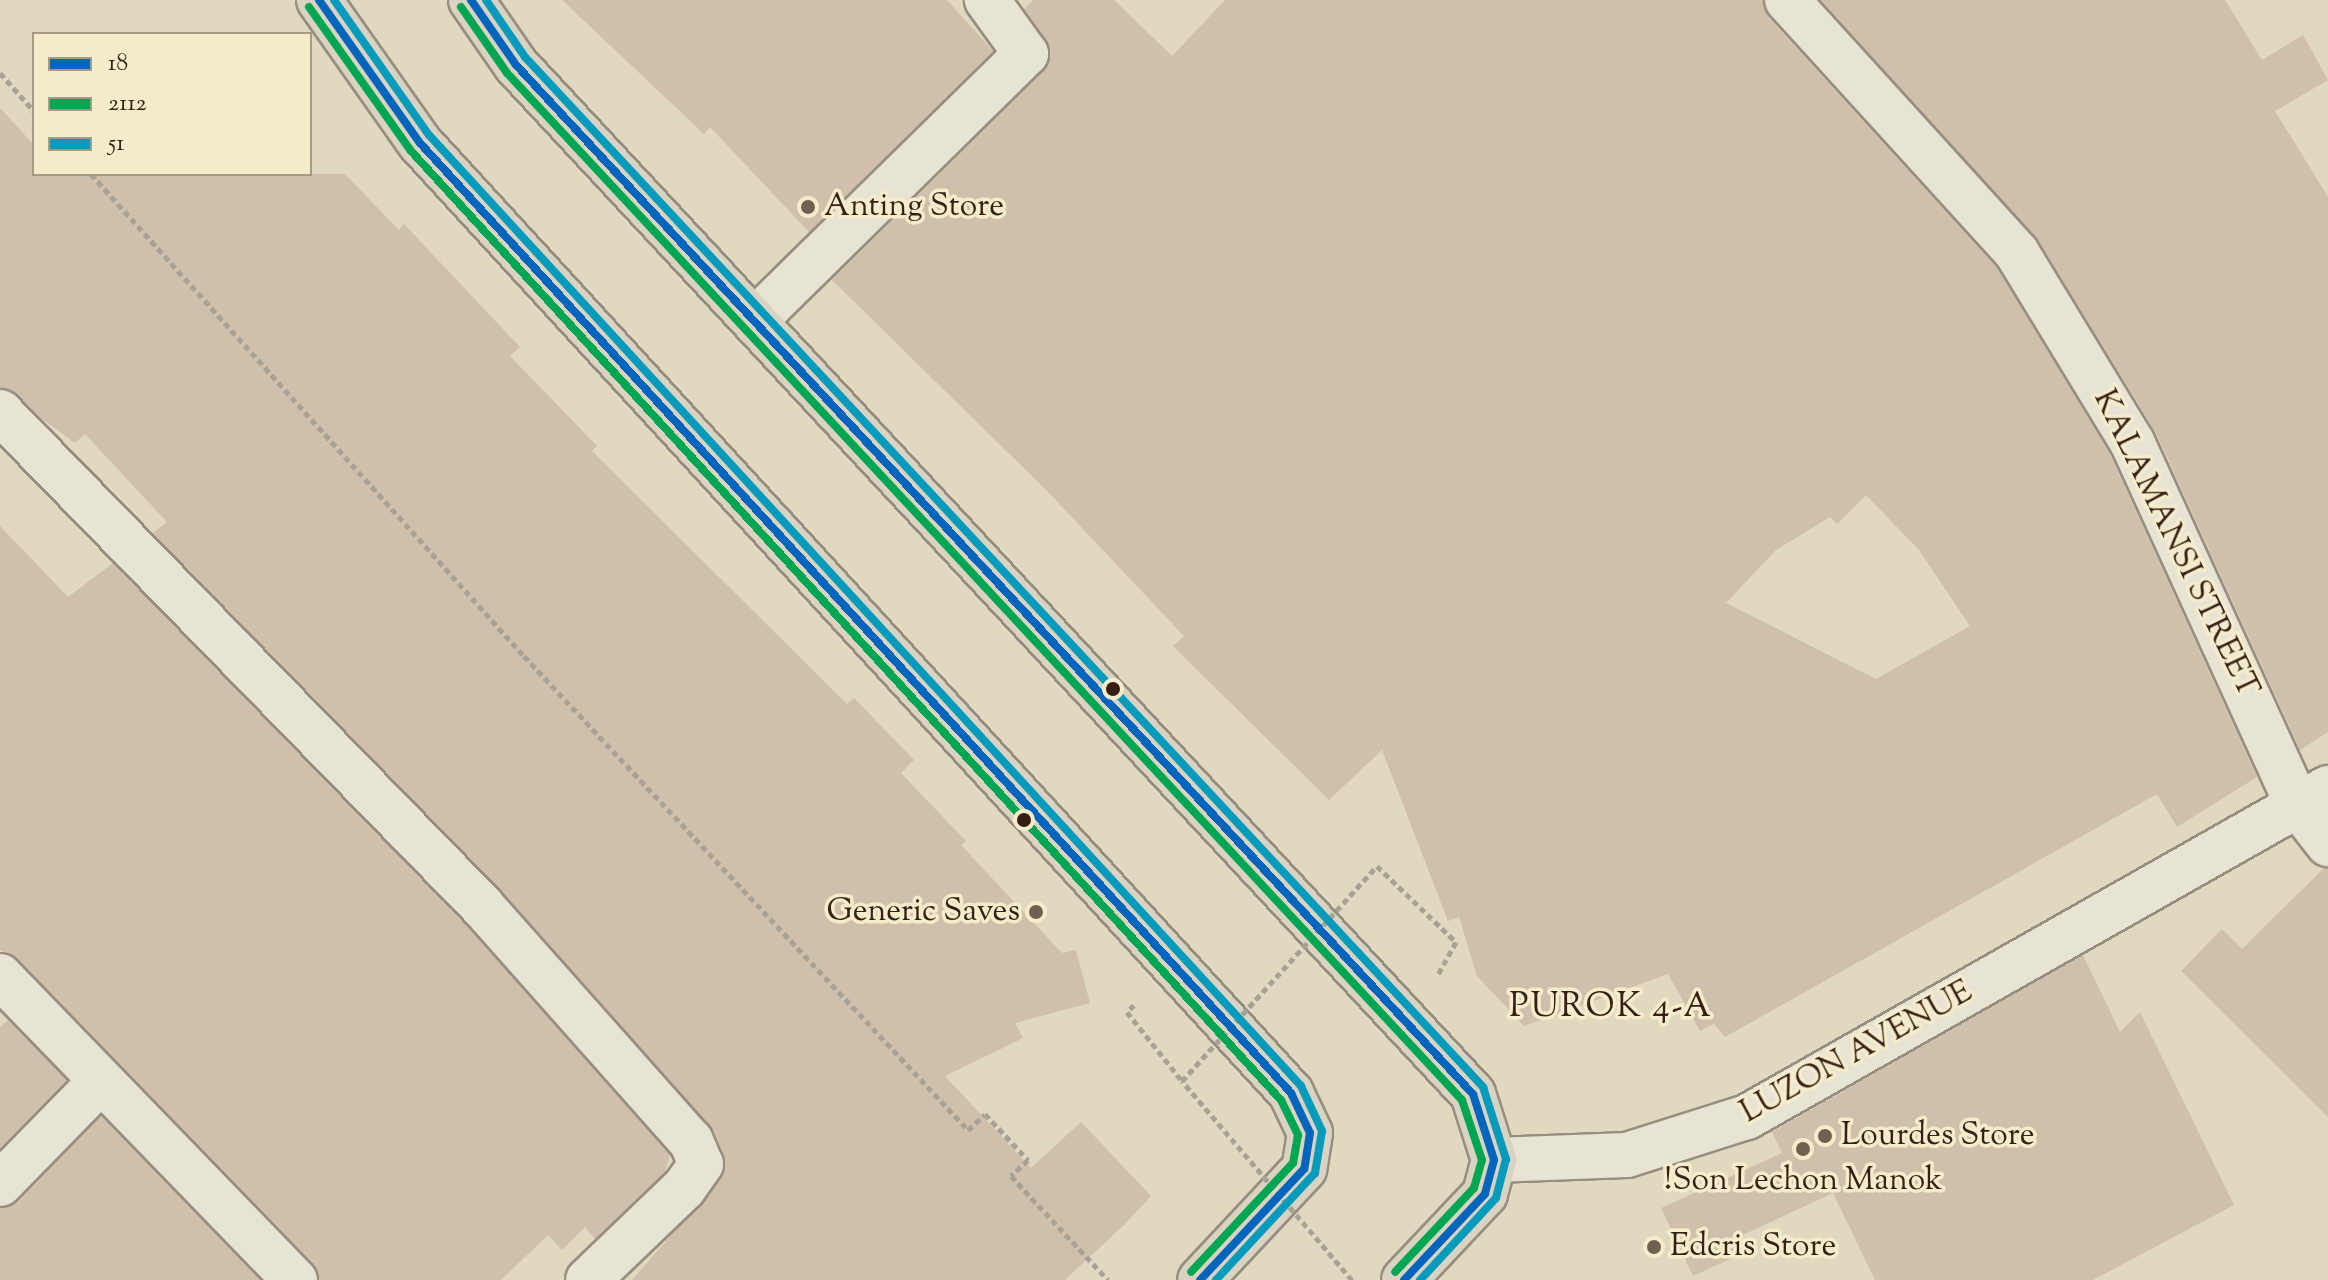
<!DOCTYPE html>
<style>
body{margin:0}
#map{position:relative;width:2328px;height:1280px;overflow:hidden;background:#e1d9bf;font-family:"Sorts Mill Goudy",serif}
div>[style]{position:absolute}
.building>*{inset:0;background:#cfbfab}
.path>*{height:5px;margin-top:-2.5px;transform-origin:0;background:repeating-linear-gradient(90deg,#a7a196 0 6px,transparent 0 10px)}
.roads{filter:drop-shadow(2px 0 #968e7f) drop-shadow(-2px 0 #968e7f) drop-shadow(0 2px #968e7f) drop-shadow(0 -2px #968e7f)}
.street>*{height:44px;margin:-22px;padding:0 22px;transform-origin:22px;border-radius:22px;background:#e7e3d5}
.secondary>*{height:44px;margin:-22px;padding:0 22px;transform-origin:22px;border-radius:22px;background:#e7e3d5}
.primary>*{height:44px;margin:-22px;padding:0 22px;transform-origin:22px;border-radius:22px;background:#dad3c1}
.path-bridge>*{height:5px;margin-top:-2.5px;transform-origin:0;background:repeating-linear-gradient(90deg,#a7a196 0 6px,transparent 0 10px)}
.bus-1>*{height:8px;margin:-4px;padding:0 4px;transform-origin:4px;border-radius:4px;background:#0065bd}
.bus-2>*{height:8px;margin:-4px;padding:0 4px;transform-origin:4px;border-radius:4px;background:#00a651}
.bus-3>*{height:8px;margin:-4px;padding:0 4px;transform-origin:4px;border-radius:4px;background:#069bbc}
.dots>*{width:22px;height:22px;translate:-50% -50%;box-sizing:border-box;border:4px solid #f5eccc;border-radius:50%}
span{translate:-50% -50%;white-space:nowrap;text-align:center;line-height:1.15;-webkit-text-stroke:7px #f5eccc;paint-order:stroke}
.poi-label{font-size:32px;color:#371f16}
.left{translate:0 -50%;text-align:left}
.right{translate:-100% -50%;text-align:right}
.street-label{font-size:32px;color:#371f16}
.neighbourhood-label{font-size:34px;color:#371f16;letter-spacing:2px}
.legend{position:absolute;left:32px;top:32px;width:280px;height:144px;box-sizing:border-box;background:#f5eccc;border:2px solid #a99a83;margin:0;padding:10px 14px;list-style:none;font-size:24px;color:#371f16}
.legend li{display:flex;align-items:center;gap:16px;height:40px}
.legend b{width:40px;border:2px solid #a99a83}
</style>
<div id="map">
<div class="building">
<div style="clip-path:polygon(562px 0,947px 0,993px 51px,809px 232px,710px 127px,704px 134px)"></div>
<div style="clip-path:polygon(evenodd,1033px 0,1114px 0,1172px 56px,1225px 0,1763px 0,1768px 17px,1997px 268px,2110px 454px,2257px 777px,2177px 827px,2157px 794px,1725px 1037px,1714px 1024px,1700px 1031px,1668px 974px,1524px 1026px,1477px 976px,1459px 917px,1448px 921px,1382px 750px,1329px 800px,1173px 646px,1184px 636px,1048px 492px,832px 280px,1044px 71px,1051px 50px,1024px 9px,1033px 0,1866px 495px,1919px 550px,1970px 626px,1876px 679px,1726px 603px,1776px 550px,1830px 517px,1837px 524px,1866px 495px)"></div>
<div style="clip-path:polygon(1821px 0,2225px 0,2262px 60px,2303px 35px,2328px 80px,2275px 111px,2328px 197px,2328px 732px,2300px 750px,2155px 431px,2038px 240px)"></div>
<div style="clip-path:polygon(0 108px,34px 145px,34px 174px,345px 174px,399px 230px,404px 224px,520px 347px,510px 356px,597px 446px,592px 451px,847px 704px,854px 698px,914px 760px,901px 773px,966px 841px,961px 845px,1062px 953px,1076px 950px,1090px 1003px,1015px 1023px,1023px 1038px,945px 1076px,1031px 1168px,1081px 1122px,1151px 1196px,1125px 1224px,1065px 1280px,632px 1280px,721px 1178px,724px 1155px,714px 1131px,500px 889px,153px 533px,167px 522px,85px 434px,75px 443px,0 388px)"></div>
<div style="clip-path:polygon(0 526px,68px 597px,113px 563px,464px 923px,670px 1155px,665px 1172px,595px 1239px,585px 1227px,562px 1250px,548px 1235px,501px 1280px,319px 1280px,313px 1263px,18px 959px,0 950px)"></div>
<div style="clip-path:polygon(2324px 868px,2328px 868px,2328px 1117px,2181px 971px,2222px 929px,2242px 949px)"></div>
<div style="clip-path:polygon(2083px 955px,2120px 1032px,2140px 1012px,2234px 1205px,2093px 1280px,1875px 1280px,1833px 1193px,1732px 1240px,1739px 1255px,1693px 1276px,1661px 1208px,1782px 1153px,1772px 1132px)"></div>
<div style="clip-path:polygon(8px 1020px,67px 1080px,0 1148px,0 1027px)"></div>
<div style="clip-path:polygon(101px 1116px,260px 1280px,0 1280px,0 1208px,18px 1202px)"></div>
</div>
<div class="path">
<div style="left:0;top:73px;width:51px;rotate:48.2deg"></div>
<div style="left:91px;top:174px;width:648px;rotate:48.07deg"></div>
<div style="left:524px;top:656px;width:649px;rotate:46.87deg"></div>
<div style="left:968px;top:1130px;width:23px;rotate:-43deg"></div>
<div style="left:985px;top:1114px;width:63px;rotate:46.9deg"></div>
<div style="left:1028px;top:1160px;width:23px;rotate:137deg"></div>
<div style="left:1011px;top:1176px;width:142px;rotate:47deg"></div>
<div style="left:1377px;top:866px;width:110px;rotate:43.9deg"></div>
<div style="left:1456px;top:942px;width:37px;rotate:119deg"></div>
<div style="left:1134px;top:1005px;width:10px;rotate:135deg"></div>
<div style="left:1127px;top:1012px;width:88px;rotate:51.4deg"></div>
</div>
<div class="roads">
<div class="street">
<div style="left:1787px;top:0;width:342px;rotate:47.7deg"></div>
<div style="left:2017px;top:253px;width:221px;rotate:58.7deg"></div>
<div style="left:2132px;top:442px;width:398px;rotate:65.5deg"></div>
<div style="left:2297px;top:804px;width:51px;rotate:52.2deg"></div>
<div style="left:755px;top:320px;width:380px;rotate:-44.5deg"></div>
<div style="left:1026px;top:54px;width:67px;rotate:-125.8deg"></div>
<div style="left:0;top:412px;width:690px;rotate:45.7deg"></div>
<div style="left:482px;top:906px;width:314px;rotate:48.4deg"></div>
<div style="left:691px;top:1141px;width:25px;rotate:67deg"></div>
<div style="left:701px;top:1164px;width:29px;rotate:125deg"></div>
<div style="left:684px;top:1188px;width:133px;rotate:136.2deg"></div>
<div style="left:0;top:976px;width:424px;rotate:45.9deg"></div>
<div style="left:0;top:1184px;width:144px;rotate:-45.6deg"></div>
</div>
<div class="secondary">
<div style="left:1494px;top:1160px;width:133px;rotate:-2.2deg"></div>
<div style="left:1627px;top:1155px;width:126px;rotate:-17.6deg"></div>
<div style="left:1747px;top:1117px;width:668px;rotate:-29.52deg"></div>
</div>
<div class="primary">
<div style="left:319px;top:0;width:175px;rotate:54.8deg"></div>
<div style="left:420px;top:143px;width:1289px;rotate:47.48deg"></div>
<div style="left:1291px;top:1093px;width:44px;rotate:64.6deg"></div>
<div style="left:1310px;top:1133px;width:36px;rotate:99deg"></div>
<div style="left:1304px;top:1169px;width:152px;rotate:133.1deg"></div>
<div style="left:471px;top:0;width:79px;rotate:55.3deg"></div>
<div style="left:516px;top:65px;width:1405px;rotate:47.08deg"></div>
<div style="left:1473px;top:1094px;width:69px;rotate:72.3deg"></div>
<div style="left:1494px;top:1160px;width:35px;rotate:105deg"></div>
<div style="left:1485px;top:1194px;width:118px;rotate:133.3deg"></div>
</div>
</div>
<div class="path-bridge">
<div style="left:1352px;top:1280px;width:262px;rotate:-130.5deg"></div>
<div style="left:1182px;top:1081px;width:290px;rotate:-47.8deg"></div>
</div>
<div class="bus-1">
<div style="left:319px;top:0;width:175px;rotate:54.8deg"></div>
<div style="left:420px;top:143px;width:1289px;rotate:47.48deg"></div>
<div style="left:1291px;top:1093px;width:44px;rotate:64.6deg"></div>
<div style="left:1310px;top:1133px;width:36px;rotate:99deg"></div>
<div style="left:1304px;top:1169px;width:152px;rotate:133.1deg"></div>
<div style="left:471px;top:0;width:79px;rotate:55.3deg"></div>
<div style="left:516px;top:65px;width:1405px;rotate:47.08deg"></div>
<div style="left:1473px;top:1094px;width:69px;rotate:72.3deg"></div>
<div style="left:1494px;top:1160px;width:35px;rotate:105deg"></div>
<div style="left:1485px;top:1194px;width:118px;rotate:133.3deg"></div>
</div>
<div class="bus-2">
<div style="left:309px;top:7px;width:176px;rotate:54.7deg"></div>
<div style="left:411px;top:151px;width:1287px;rotate:47.49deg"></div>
<div style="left:1281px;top:1100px;width:39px;rotate:64deg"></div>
<div style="left:1298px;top:1135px;width:28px;rotate:100deg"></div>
<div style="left:1293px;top:1163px;width:149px;rotate:133.1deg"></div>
<div style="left:461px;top:7px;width:80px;rotate:55.1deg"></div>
<div style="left:507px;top:73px;width:1402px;rotate:47.08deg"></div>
<div style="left:1462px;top:1100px;width:63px;rotate:71.6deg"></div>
<div style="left:1482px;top:1160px;width:29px;rotate:106deg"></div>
<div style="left:1474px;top:1188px;width:115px;rotate:133.2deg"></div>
</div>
<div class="bus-3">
<div style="left:334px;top:0;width:165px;rotate:54.9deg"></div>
<div style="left:429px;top:135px;width:1290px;rotate:47.48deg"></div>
<div style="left:1301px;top:1086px;width:50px;rotate:65deg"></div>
<div style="left:1322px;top:1131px;width:43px;rotate:99.5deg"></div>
<div style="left:1315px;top:1173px;width:146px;rotate:132.8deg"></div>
<div style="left:486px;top:0;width:69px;rotate:55.6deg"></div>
<div style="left:525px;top:57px;width:1407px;rotate:47.07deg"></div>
<div style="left:1483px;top:1087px;width:76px;rotate:72.3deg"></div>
<div style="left:1506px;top:1159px;width:40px;rotate:104.4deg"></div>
<div style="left:1496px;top:1198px;width:112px;rotate:132.8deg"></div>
</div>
<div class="dots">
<div style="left:808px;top:207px;background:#726051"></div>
<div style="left:1113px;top:689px;background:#371f16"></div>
<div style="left:1024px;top:820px;background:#371f16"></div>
<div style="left:1036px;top:912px;background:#726051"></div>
<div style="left:1825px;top:1136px;background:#726051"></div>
<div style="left:1803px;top:1149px;background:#726051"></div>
<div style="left:1654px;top:1247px;background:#726051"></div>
</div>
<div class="poi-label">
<span class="left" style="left:824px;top:207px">Anting Store</span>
<span class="right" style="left:1020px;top:912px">Generic Saves</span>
<span class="left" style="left:1841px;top:1136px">Lourdes Store</span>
<span style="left:1803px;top:1181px">!Son Lechon Manok</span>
<span class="left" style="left:1670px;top:1247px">Edcris Store</span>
</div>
<div class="street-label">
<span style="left:2175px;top:544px;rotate:64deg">KALAMANSI STREET</span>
<span style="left:1857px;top:1053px;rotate:-29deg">LUZON AVENUE</span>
</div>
<div class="neighbourhood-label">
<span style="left:1611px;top:1008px">PUROK 4-A</span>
</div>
<ul class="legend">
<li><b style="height:10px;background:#0065bd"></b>18</li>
<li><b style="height:10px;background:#00a651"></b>2112</li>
<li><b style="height:10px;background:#069bbc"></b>51</li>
</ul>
</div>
